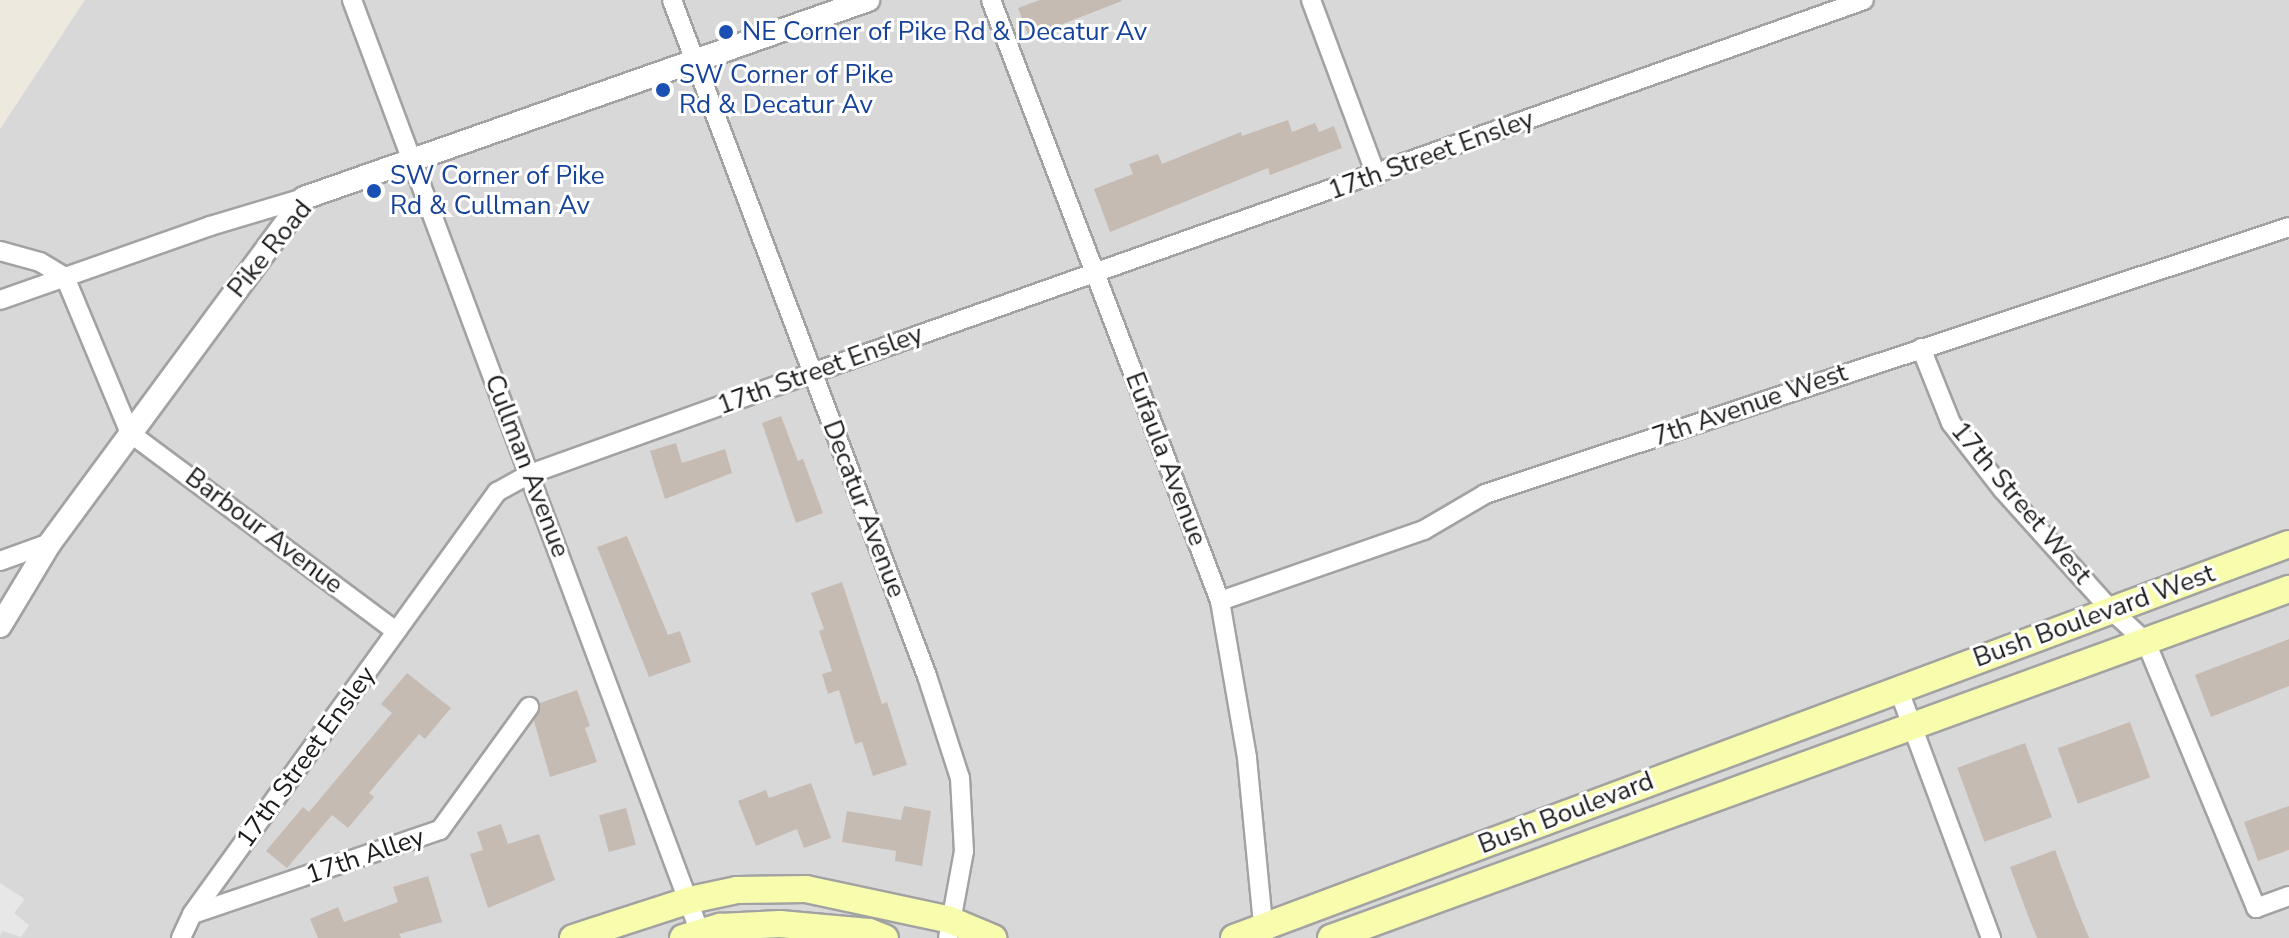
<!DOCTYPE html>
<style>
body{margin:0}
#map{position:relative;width:2289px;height:938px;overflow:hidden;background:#ede9df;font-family:"Nunito Sans",sans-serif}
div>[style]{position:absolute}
.residential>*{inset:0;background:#d9d8d8}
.parking>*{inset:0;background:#e7e7e7}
.building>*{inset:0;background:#c5bbb3;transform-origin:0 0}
.roads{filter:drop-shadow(2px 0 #a2a2a2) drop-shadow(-2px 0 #a2a2a2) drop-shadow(0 2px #a2a2a2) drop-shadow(0 -2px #a2a2a2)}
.minor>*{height:18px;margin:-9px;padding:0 9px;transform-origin:9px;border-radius:9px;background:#fff}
.tertiary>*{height:22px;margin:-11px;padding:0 11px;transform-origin:11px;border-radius:11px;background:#fff}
.secondary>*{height:26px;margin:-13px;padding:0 13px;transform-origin:13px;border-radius:13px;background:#f8fdae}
.dots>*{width:22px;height:22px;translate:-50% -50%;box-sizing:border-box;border:4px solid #fff;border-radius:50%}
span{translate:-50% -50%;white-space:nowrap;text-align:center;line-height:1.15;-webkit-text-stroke:6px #fff;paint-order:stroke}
.transit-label{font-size:26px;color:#164399}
.left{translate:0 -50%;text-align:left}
.street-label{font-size:26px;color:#1b1b1b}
</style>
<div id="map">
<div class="residential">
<div style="clip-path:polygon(85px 0,2289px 0,2289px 938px,0 938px,0 129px)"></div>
</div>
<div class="parking">
<div style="clip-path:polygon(0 883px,25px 899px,14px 913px,29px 925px,21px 937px,2px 931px,0 936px)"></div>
</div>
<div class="building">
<div style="clip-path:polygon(1040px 0,1121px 0,1122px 1px,1029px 37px,1018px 8px)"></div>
<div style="clip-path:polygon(1288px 120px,1292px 132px,1315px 123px,1319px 132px,1334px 126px,1342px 148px,1270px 175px,1268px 168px,1110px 232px,1094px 189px,1133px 174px,1129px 164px,1158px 154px,1162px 164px,1241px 132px,1242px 136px)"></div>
<div style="clip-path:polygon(781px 416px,798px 461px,803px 459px,823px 513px,796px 523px,762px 423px)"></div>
<div style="clip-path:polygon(676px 443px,682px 463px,725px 449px,732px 473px,665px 499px,650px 451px)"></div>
<div style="clip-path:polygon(627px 536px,668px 635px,680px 631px,691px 662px,649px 677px,597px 547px)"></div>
<div style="clip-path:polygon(842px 582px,882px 704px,887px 702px,907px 765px,873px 776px,862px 742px,855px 744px,839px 690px,828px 694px,822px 674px,832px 671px,819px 631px,824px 629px,811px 593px)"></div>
<div style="clip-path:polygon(2289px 639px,2289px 686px,2211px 717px,2195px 675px)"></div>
<div style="clip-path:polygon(407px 673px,451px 708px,425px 739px,419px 734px,369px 793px,374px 797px,348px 828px,332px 815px,287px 868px,266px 851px,303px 807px,309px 812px,392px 713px,381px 704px)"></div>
<div style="clip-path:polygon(577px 690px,590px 726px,585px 728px,597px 762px,550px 777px,534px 721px,540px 703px)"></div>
<div style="left:2130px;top:722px;width:59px;height:77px;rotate:70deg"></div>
<div style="left:2025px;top:743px;width:79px;height:72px;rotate:70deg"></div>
<div style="clip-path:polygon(811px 783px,831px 838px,804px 848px,797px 829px,756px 846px,738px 801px,766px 790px,769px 798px)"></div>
<div style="clip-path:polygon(904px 806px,931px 811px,922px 866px,895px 861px,896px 851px,842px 842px,847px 811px,901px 820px)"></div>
<div style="clip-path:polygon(2289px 806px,2289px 850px,2258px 861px,2244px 822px)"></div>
<div style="left:626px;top:808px;width:38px;height:28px;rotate:75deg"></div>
<div style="clip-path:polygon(501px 824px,508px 844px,539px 834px,555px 880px,488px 908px,470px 854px,483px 850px,477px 832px)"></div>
<div style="clip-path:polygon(2055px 850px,2076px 906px,2089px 938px,2037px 938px,2027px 913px,2010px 867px)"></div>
<div style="clip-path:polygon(428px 876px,442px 922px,399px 934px,401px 938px,318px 938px,310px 919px,338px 907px,344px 922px,398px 902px,393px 887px)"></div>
</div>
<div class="roads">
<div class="minor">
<div style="left:352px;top:0;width:996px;rotate:69.54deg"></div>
<div style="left:672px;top:0;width:722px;rotate:69.33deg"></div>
<div style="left:927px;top:676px;width:107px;rotate:72.1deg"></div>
<div style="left:960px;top:778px;width:73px;rotate:86.9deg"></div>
<div style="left:964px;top:851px;width:88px;rotate:100.4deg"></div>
<div style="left:991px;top:0;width:643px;rotate:69.14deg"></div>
<div style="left:1220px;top:601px;width:159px;rotate:80.2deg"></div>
<div style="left:1247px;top:758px;width:179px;rotate:84.5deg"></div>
<div style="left:1311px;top:0;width:187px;rotate:69.6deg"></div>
<div style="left:0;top:251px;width:41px;rotate:15.4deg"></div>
<div style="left:40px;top:262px;width:29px;rotate:31deg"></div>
<div style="left:65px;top:277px;width:169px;rotate:67.4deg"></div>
<div style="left:130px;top:433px;width:332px;rotate:36.7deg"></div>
<div style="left:0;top:300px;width:223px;rotate:-19.4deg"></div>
<div style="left:210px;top:226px;width:98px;rotate:-16.6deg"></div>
<div style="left:1921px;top:348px;width:81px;rotate:68.2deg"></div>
<div style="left:1951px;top:423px;width:85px;rotate:52.2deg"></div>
<div style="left:2003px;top:490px;width:160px;rotate:48deg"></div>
<div style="left:2110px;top:609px;width:49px;rotate:42.5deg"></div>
<div style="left:2146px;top:642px;width:288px;rotate:67.5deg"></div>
<div style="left:2256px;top:908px;width:35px;rotate:-20deg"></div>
<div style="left:0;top:561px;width:53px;rotate:-19.8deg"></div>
<div style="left:1220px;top:601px;width:216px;rotate:-19.2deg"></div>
<div style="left:1424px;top:530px;width:71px;rotate:-30.5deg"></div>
<div style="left:1485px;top:494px;width:847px;rotate:-18.37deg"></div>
<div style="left:1898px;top:688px;width:267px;rotate:69.6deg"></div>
<div style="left:193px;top:914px;width:261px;rotate:-18.8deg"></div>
<div style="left:440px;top:830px;width:152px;rotate:-54.1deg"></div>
<div style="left:181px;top:938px;width:26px;rotate:-65deg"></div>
<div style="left:192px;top:914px;width:521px;rotate:-54.14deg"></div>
<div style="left:497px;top:492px;width:38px;rotate:-29deg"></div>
<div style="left:530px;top:474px;width:300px;rotate:-19.7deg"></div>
<div style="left:812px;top:373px;width:1116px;rotate:-19.52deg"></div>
</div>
<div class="tertiary">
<div style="left:0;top:626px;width:97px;rotate:-58.9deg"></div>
<div style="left:50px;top:543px;width:428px;rotate:-53.6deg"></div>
<div style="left:304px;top:198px;width:598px;rotate:-19.34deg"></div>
</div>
<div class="secondary">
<div style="left:573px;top:938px;width:123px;rotate:-18deg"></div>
<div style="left:690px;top:900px;width:48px;rotate:-12deg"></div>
<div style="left:737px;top:890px;width:69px;rotate:-0.8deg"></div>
<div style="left:806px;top:889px;width:147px;rotate:12.1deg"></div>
<div style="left:950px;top:920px;width:47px;rotate:22.7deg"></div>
<div style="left:683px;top:938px;width:39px;rotate:-17deg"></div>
<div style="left:720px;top:927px;width:60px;rotate:-2.9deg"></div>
<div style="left:780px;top:924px;width:89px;rotate:5.1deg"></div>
<div style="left:869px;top:932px;width:17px;rotate:21deg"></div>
<div style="left:1234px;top:938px;width:1126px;rotate:-20.48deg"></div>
<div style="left:1331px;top:938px;width:1020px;rotate:-20.02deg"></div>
</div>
</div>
<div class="dots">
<div style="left:726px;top:32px;background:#1a4fb4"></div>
<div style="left:663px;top:90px;background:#1a4fb4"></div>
<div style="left:374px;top:191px;background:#1a4fb4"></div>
</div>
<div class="transit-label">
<span class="left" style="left:742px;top:32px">NE Corner of Pike Rd &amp; Decatur Av</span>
<span class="left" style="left:679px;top:90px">SW Corner of Pike<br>Rd &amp; Decatur Av</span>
<span class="left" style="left:390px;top:191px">SW Corner of Pike<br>Rd &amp; Cullman Av</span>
</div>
<div class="street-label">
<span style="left:1431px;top:155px;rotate:-20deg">17th Street Ensley</span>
<span style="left:270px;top:249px;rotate:-51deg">Pike Road</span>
<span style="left:820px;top:370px;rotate:-20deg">17th Street Ensley</span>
<span style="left:1750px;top:405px;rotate:-19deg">7th Avenue West</span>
<span style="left:1166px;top:459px;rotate:69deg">Eufaula Avenue</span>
<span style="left:527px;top:466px;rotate:69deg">Cullman Avenue</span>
<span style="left:2021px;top:503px;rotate:50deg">17th Street West</span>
<span style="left:864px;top:509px;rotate:69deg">Decatur Avenue</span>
<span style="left:264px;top:531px;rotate:37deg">Barbour Avenue</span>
<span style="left:2094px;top:616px;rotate:-20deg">Bush Boulevard West</span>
<span style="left:306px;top:757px;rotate:-54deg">17th Street Ensley</span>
<span style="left:1566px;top:813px;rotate:-21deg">Bush Boulevard</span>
<span style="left:365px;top:856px;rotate:-19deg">17th Alley</span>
</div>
</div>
